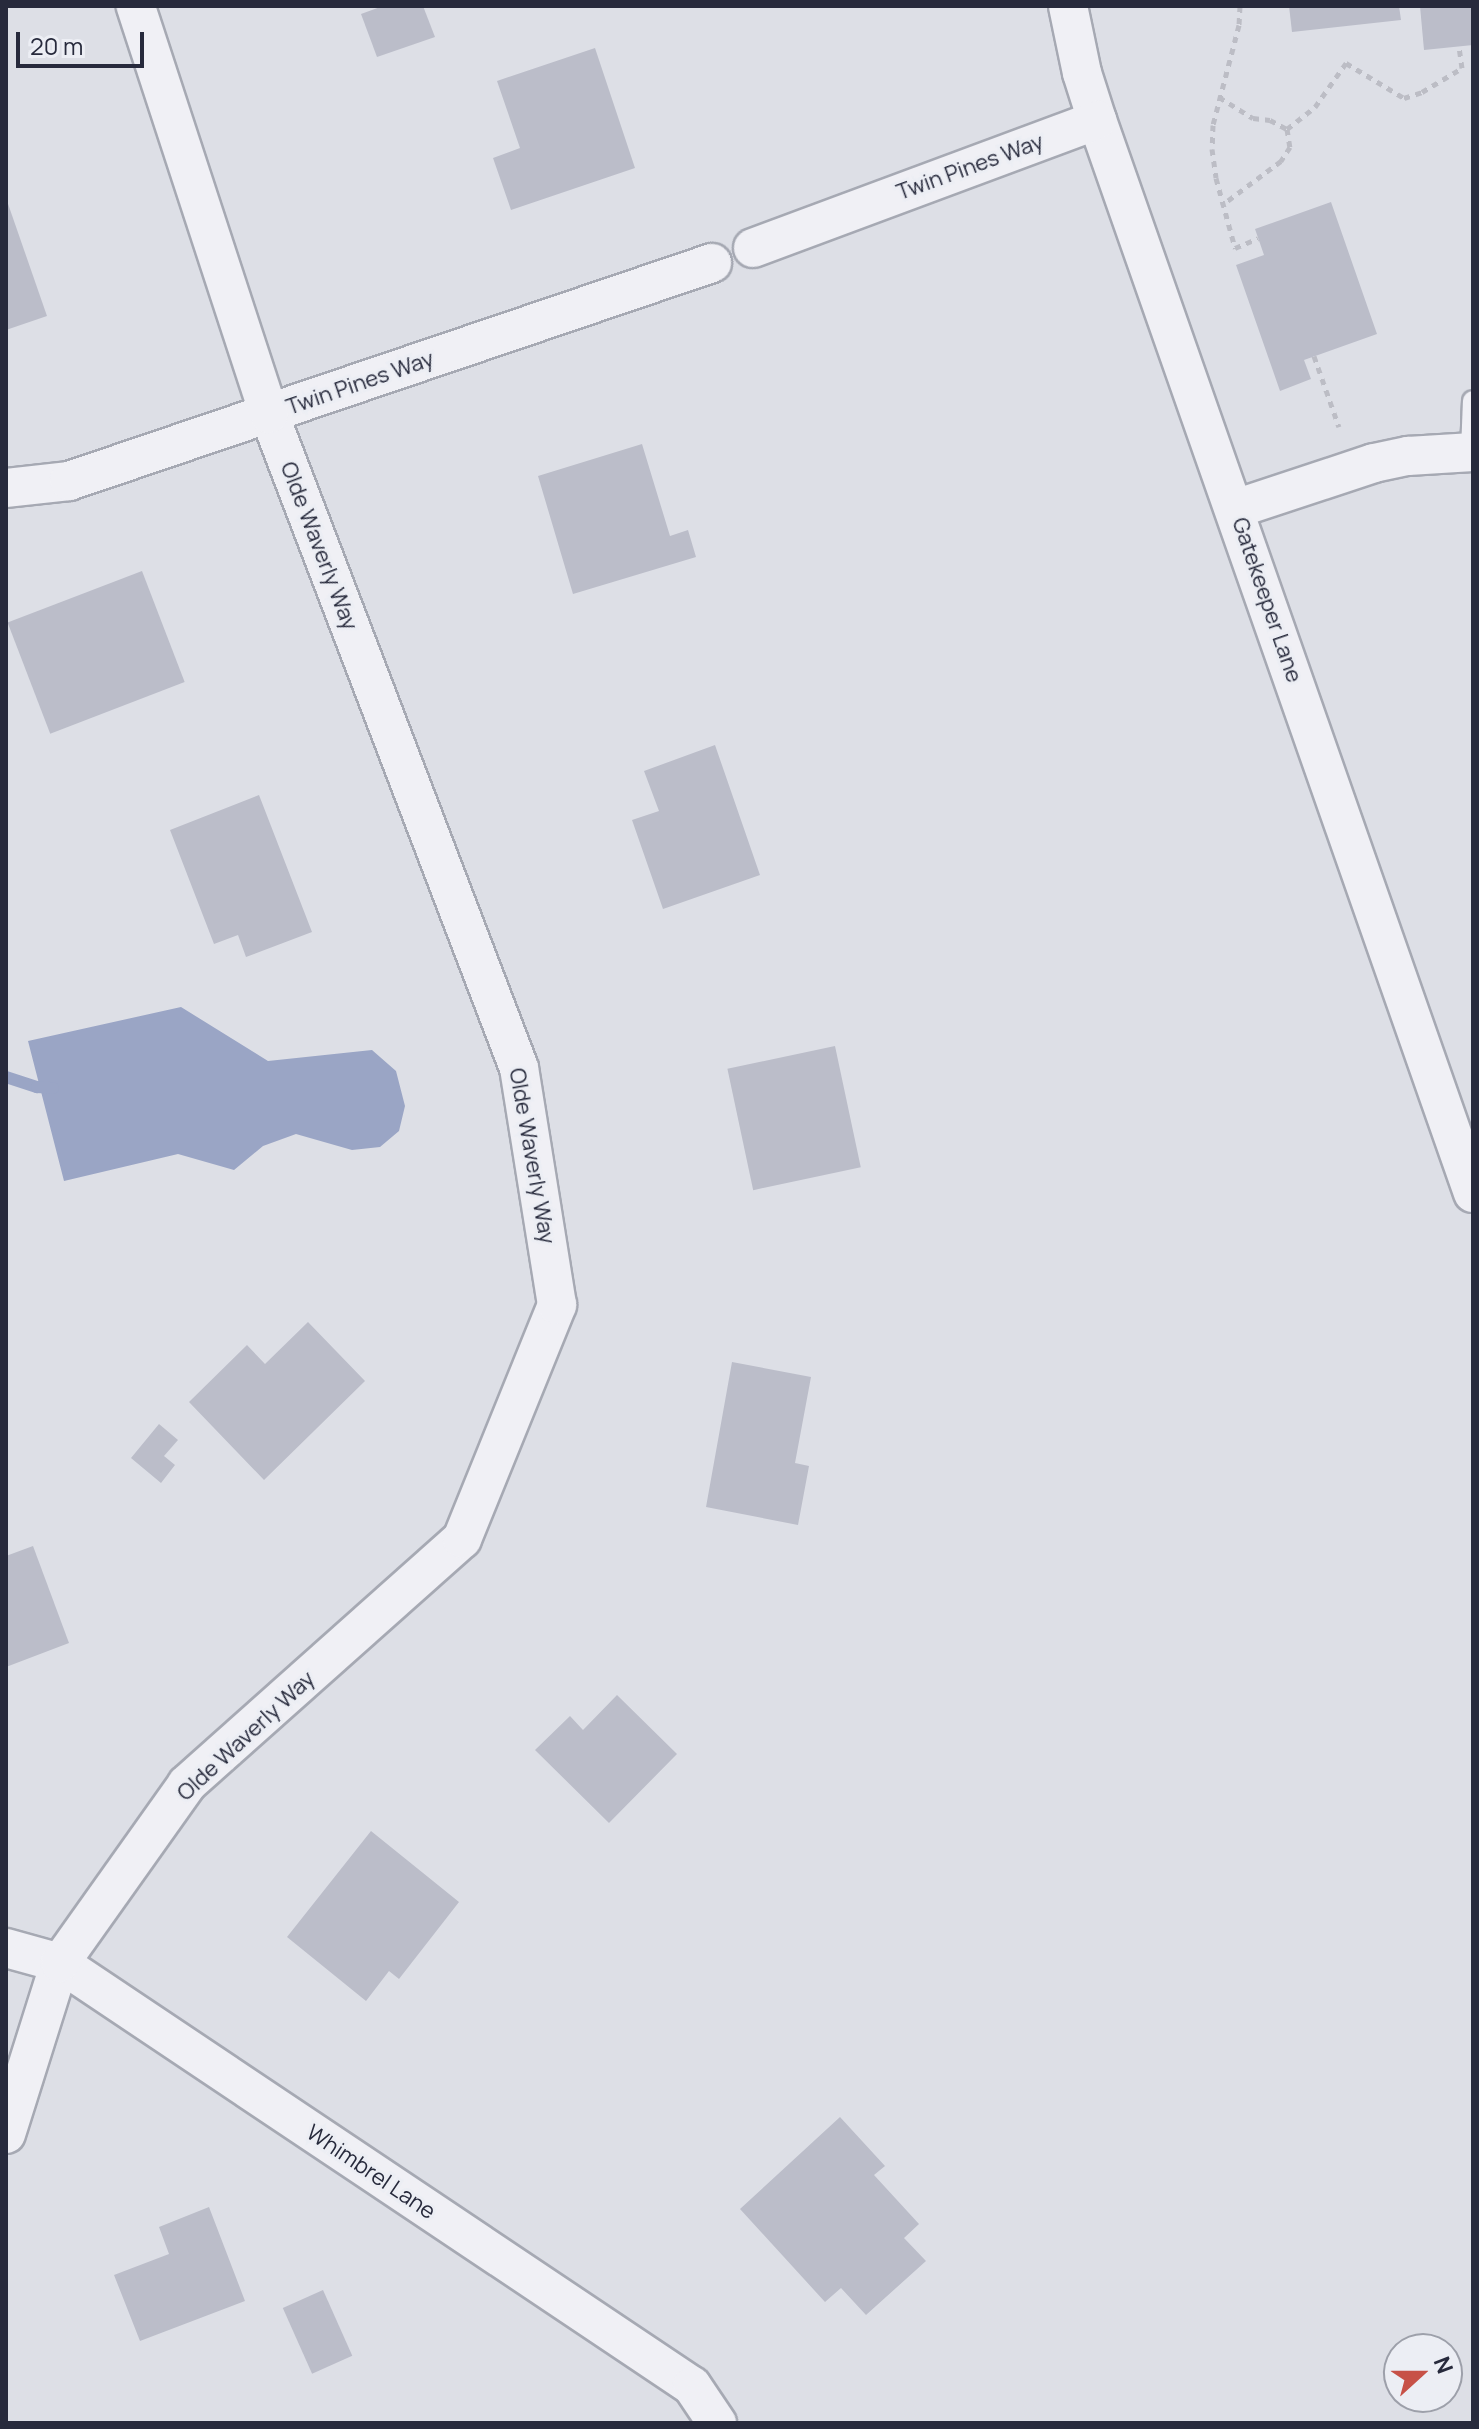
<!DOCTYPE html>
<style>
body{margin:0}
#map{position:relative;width:1479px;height:2429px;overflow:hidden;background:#dddfe6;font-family:Manrope,sans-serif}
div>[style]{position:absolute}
.water>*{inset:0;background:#9aa5c5}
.stream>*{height:12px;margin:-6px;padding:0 6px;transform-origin:6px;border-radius:6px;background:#9aa5c5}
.building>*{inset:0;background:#bbbdc9;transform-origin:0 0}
.path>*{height:5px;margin-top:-2.5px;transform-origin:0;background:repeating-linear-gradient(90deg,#bcbdc5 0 6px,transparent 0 12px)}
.roads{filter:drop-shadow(2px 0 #a6a9b3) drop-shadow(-2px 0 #a6a9b3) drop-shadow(0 2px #a6a9b3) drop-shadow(0 -2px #a6a9b3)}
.service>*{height:20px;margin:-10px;padding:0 10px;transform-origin:10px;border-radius:10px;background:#f0f0f5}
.minor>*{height:38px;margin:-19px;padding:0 19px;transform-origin:19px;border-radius:19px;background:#f0f0f5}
span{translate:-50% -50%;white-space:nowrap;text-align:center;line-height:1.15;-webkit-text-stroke:6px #eceef4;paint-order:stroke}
.street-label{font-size:22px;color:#272a3c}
.frame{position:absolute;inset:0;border:8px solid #272a3c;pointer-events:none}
.north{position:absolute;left:1383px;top:2333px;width:80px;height:80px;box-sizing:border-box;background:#eceef4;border:2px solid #9da0aa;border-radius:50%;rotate:69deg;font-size:22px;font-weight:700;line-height:32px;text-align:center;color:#272a3c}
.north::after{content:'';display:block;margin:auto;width:28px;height:36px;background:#c75147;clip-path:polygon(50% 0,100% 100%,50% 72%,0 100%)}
.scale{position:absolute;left:16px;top:32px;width:128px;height:36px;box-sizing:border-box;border:4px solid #272a3c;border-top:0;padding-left:10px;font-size:24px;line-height:28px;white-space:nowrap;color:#272a3c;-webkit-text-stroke:6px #eceef4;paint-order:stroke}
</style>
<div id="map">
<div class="water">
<div style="clip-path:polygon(181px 1007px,268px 1061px,372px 1050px,396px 1071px,405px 1106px,399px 1131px,380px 1147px,352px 1150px,296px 1134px,263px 1146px,234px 1170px,178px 1154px,64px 1181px,28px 1041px)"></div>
</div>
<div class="stream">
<div style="left:6px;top:1077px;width:33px;rotate:18deg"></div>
<div style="left:37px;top:1087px;width:16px;rotate:4deg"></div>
</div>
<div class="building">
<div style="clip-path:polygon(383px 6px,423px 6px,435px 37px,377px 57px,361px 14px)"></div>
<div style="clip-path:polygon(1289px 6px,1399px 6px,1401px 20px,1292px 32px)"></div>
<div style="clip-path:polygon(1420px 6px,1473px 6px,1473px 45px,1424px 50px)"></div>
<div style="clip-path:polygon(595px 48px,635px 168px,511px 210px,493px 158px,520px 148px,497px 81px)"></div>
<div style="clip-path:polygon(6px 198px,47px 316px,6px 330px)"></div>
<div style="clip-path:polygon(1331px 202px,1377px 334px,1304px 360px,1311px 379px,1280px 391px,1236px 265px,1264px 255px,1255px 229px)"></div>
<div style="clip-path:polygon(642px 444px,670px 536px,688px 530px,696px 557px,573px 594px,538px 476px)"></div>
<div style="left:142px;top:571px;width:119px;height:144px;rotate:69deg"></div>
<div style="clip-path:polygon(715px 745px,760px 875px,663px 909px,632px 820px,659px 811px,644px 771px)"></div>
<div style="clip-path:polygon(259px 795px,312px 932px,246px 957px,238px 935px,214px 944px,170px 830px)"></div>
<div style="left:835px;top:1046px;width:124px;height:110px;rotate:78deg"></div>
<div style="clip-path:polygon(308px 1322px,365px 1381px,264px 1480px,189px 1402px,247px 1345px,265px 1364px)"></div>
<div style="clip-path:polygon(732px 1362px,811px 1377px,795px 1463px,809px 1466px,798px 1525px,706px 1507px)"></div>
<div style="clip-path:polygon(159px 1424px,178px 1440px,164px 1456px,175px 1465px,161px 1483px,131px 1458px)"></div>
<div style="clip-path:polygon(33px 1546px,69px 1643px,6px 1667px,6px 1556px)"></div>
<div style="clip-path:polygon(617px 1695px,677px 1754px,609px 1823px,535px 1750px,570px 1716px,583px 1730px)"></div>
<div style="clip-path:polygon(371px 1831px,459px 1902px,399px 1979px,389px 1971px,366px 2001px,287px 1937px)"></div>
<div style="clip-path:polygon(840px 2117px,885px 2166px,874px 2175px,919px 2224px,904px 2238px,926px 2261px,866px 2315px,841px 2288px,825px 2302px,740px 2209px)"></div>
<div style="clip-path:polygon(209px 2207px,245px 2301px,140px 2341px,114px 2275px,169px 2254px,159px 2227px)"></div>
<div style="left:323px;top:2290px;width:72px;height:44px;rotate:66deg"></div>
</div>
<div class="path">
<div style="left:1240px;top:6px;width:19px;rotate:93deg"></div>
<div style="left:1239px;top:25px;width:103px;rotate:104.6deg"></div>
<div style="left:1213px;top:125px;width:24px;rotate:92deg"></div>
<div style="left:1212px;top:149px;width:29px;rotate:82deg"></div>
<div style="left:1216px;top:178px;width:73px;rotate:74.8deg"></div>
<div style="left:1235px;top:248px;width:25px;rotate:-23deg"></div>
<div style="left:1219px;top:97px;width:40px;rotate:32deg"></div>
<div style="left:1253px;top:118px;width:17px;rotate:7deg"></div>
<div style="left:1270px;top:120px;width:19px;rotate:28deg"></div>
<div style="left:1287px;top:129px;width:18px;rotate:81deg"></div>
<div style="left:1290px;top:147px;width:17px;rotate:123deg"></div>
<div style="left:1281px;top:161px;width:74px;rotate:143.3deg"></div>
<div style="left:1287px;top:129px;width:36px;rotate:-38deg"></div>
<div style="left:1315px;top:107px;width:54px;rotate:-54.8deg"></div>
<div style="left:1346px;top:63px;width:68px;rotate:31.1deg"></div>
<div style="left:1404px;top:98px;width:19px;rotate:-18deg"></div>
<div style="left:1422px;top:92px;width:47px;rotate:-31deg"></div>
<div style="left:1462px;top:68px;width:21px;rotate:-98deg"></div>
<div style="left:1314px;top:356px;width:75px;rotate:70.6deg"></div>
</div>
<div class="roads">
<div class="service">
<div style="left:1471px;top:452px;width:51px;rotate:-87.8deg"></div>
</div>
<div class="minor">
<div style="left:1068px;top:6px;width:68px;rotate:78.2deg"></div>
<div style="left:1082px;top:73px;width:49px;rotate:72.3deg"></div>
<div style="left:1097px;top:120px;width:1137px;rotate:70.69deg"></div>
<div style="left:753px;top:248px;width:367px;rotate:-20.4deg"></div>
<div style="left:6px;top:488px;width:63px;rotate:-6.3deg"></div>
<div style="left:69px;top:481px;width:679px;rotate:-18.73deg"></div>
<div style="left:1235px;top:509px;width:146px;rotate:-18.3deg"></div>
<div style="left:1374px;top:463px;width:35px;rotate:-12deg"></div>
<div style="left:1408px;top:456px;width:65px;rotate:-3.5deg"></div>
<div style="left:6px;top:1948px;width:56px;rotate:15.5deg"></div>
<div style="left:60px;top:1963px;width:760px;rotate:33.79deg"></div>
<div style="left:692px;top:2386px;width:45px;rotate:56deg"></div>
<div style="left:6px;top:2134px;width:179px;rotate:-72.5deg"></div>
<div style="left:60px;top:1963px;width:219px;rotate:-54.6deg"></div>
<div style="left:187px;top:1784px;width:368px;rotate:-41.7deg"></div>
<div style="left:462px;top:1539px;width:253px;rotate:-67.9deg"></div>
<div style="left:557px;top:1305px;width:240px;rotate:-99.1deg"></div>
<div style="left:519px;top:1068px;width:700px;rotate:-110.92deg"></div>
<div style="left:269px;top:414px;width:429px;rotate:-108.1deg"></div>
</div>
</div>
<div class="street-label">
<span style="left:970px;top:167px;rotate:-20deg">Twin Pines Way</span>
<span style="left:360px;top:383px;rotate:-19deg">Twin Pines Way</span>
<span style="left:319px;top:546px;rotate:69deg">Olde Waverly Way</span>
<span style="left:1267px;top:600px;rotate:71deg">Gatekeeper Lane</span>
<span style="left:532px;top:1156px;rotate:80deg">Olde Waverly Way</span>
<span style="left:246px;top:1736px;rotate:-43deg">Olde Waverly Way</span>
<span style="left:371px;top:2172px;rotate:34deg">Whimbrel Lane</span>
</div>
<div class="frame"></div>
<div class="north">N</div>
<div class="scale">20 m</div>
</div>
